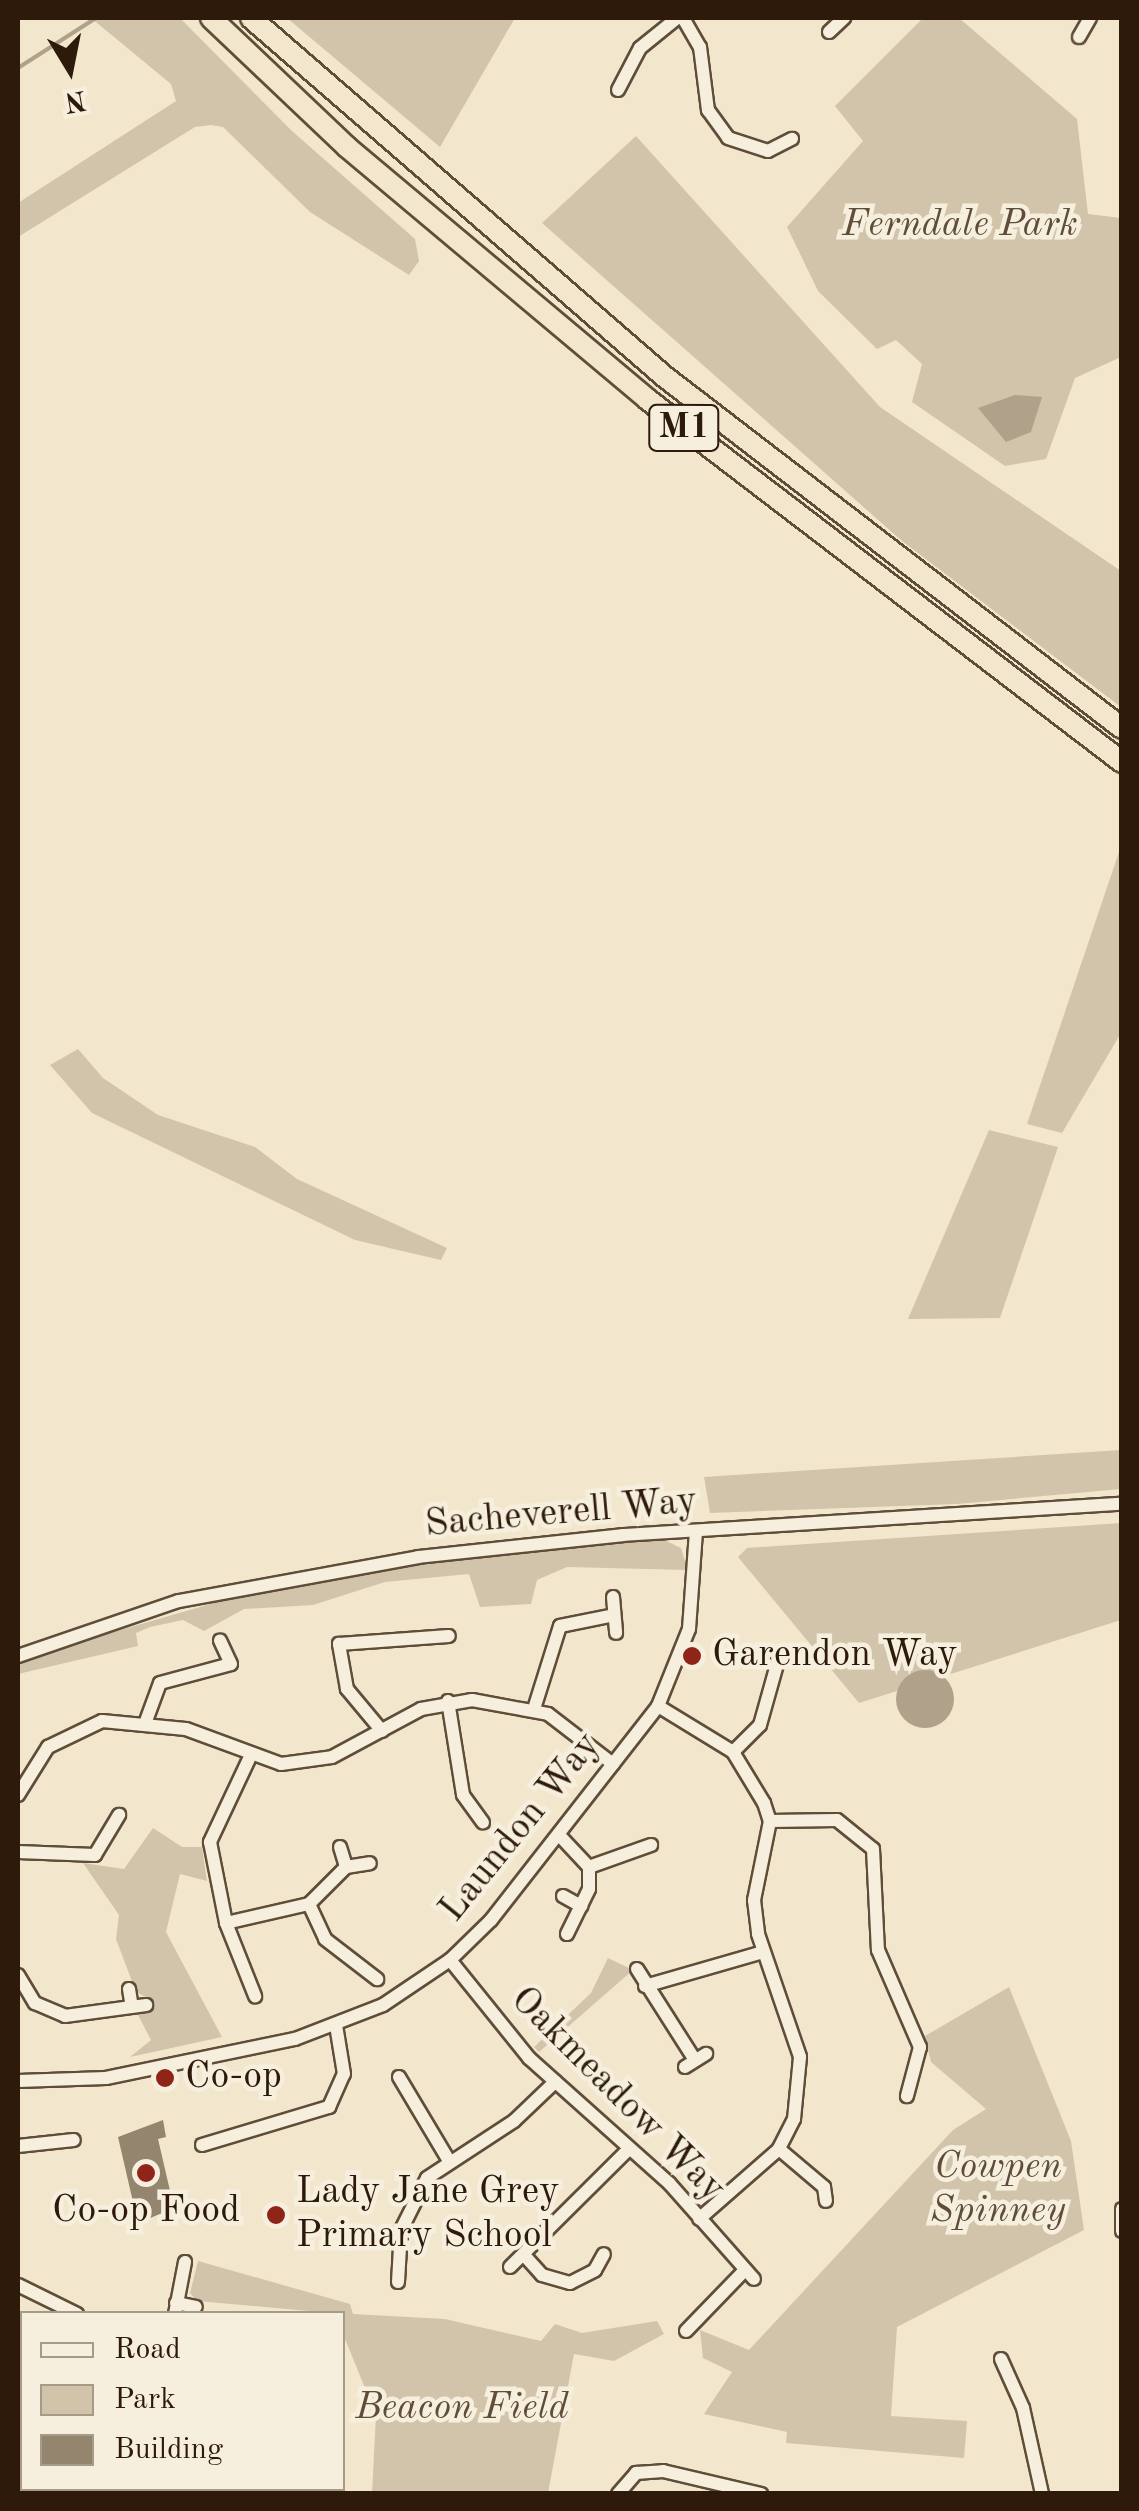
<!DOCTYPE html>
<style>
body{margin:0}
#map{position:relative;width:1139px;height:2511px;overflow:hidden;background:#f2e7cc;font-family:"Old Standard TT",serif}
div>[style]{position:absolute}
.green>*{inset:0;background:#d1c4ab}
.water>*{inset:0;background:#afa18a}
.round{border-radius:50%}
.stream>*{height:4px;margin:-2px;padding:0 2px;transform-origin:2px;border-radius:2px;background:#afa18a}
.building>*{inset:0;background:#94856f}
.roads{filter:drop-shadow(2px 0 #5f4d3a) drop-shadow(-2px 0 #5f4d3a) drop-shadow(0 2px #5f4d3a) drop-shadow(0 -2px #5f4d3a)}
.minor>*{height:12px;margin:-6px;padding:0 6px;transform-origin:6px;border-radius:6px;background:#f7efde}
.highway>*{height:20px;margin:-10px;padding:0 10px;transform-origin:10px;border-radius:10px;background:#f2e7cc}
.dots>*{width:28px;height:28px;translate:-50% -50%;box-sizing:border-box;border:5px solid #f7efde;border-radius:50%}
span{translate:-50% -50%;white-space:nowrap;text-align:center;line-height:1.15;-webkit-text-stroke:9px #f7efde;paint-order:stroke}
.shield-label span{padding:2px 8px;background:#f7efde;border:2px solid;border-radius:8px;-webkit-text-stroke-width:0}
.shield-label{font-size:35px;color:#2e1a0a;font-weight:700}
.park-label{font-size:38px;color:#5f4d3a;font-style:italic}
.street-label{font-size:38px;color:#2e1a0a}
.poi-label{font-size:38px;color:#2e1a0a}
.left{translate:0 -50%;text-align:left}
.frame{position:absolute;inset:0;border:20px solid #2e1a0a;pointer-events:none}
.legend{position:absolute;left:20px;top:2311px;width:325px;height:180px;box-sizing:border-box;background:#f7efde;border:2px solid #a79a89;margin:0;padding:12px 18px;list-style:none;font-size:30px;color:#2e1a0a}
.legend li{display:flex;align-items:center;gap:20px;height:50px}
.legend b{width:50px;border:2px solid #a79a89}
.north{position:absolute;left:20px;top:20px;width:100px;height:100px;-webkit-text-stroke:8px #f7efde;paint-order:stroke;rotate:170deg;font-size:28px;font-weight:700;line-height:40px;text-align:center;color:#2e1a0a}
.north::after{content:'';display:block;margin:auto;width:35px;height:45px;background:#2e1a0a;clip-path:polygon(50% 0,100% 100%,50% 72%,0 100%)}
</style>
<div id="map">
<div class="green">
<div style="clip-path:polygon(91px 18px,180px 18px,292px 131px,415px 239px,419px 261px,409px 275px,310px 212px,223px 127px,211px 125px,195px 127px,18px 237px,18px 203px,176px 101px,171px 84px)"></div>
<div style="clip-path:polygon(287px 18px,515px 18px,440px 147px)"></div>
<div style="clip-path:polygon(923px 18px,959px 18px,1077px 119px,1088px 214px,1121px 218px,1121px 357px,1075px 378px,1046px 459px,1005px 466px,912px 402px,922px 364px,896px 340px,877px 349px,818px 291px,787px 227px,863px 141px,835px 106px)"></div>
<div style="clip-path:polygon(636px 136px,880px 407px,1121px 571px,1121px 707px,902px 541px,542px 223px)"></div>
<div style="clip-path:polygon(1121px 846px,1121px 1033px,1062px 1133px,1027px 1124px)"></div>
<div style="clip-path:polygon(78px 1049px,103px 1078px,158px 1115px,255px 1147px,297px 1179px,447px 1248px,441px 1260px,355px 1240px,92px 1113px,50px 1065px)"></div>
<div style="clip-path:polygon(989px 1130px,1058px 1147px,1000px 1318px,908px 1319px)"></div>
<div style="clip-path:polygon(1121px 1450px,1121px 1489px,957px 1504px,710px 1513px,704px 1477px)"></div>
<div style="clip-path:polygon(1121px 1523px,1121px 1620px,859px 1703px,738px 1557px,747px 1548px)"></div>
<div style="clip-path:polygon(662px 1539px,681px 1548px,688px 1570px,567px 1567px,537px 1580px,531px 1604px,480px 1607px,469px 1574px,385px 1582px,313px 1605px,244px 1609px,204px 1631px,183px 1620px,150px 1627px,136px 1633px,138px 1646px,18px 1674px,18px 1664px,51px 1650px,252px 1592px,441px 1560px)"></div>
<div style="clip-path:polygon(153px 1828px,182px 1847px,202px 1847px,207px 1881px,180px 1874px,166px 1932px,222px 2037px,130px 2057px,151px 2040px,137px 2013px,150px 2008px,148px 1998px,136px 1992px,116px 1939px,119px 1915px,83px 1863px,124px 1869px)"></div>
<div style="clip-path:polygon(608px 1958px,633px 1970px,539px 2052px,534px 2047px,591px 1993px)"></div>
<div style="clip-path:polygon(1009px 1987px,1071px 2141px,1084px 2230px,897px 2327px,891px 2416px,967px 2421px,964px 2458px,786px 2443px,787px 2432px,704px 2414px,732px 2372px,703px 2358px,700px 2330px,749px 2350px,953px 2130px,986px 2109px,931px 2062px,925px 2036px)"></div>
<div style="clip-path:polygon(198px 2261px,350px 2304px,353px 2314px,445px 2319px,541px 2341px,555px 2324px,582px 2333px,657px 2321px,664px 2334px,614px 2361px,574px 2354px,548px 2493px,372px 2493px,376px 2415px,343px 2334px,342px 2314px,197px 2301px,190px 2293px)"></div>
</div>
<div class="water">
<div style="clip-path:polygon(1015px 395px,1042px 397px,1031px 432px,1006px 442px,978px 408px)"></div>
<div class="round" style="left:896px;top:1670px;width:58px;height:58px"></div>
</div>
<div class="stream">
<div style="left:18px;top:68px;width:93px;rotate:-32.7deg"></div>
</div>
<div class="building">
<div style="clip-path:polygon(163px 2120px,166px 2137px,158px 2139px,174px 2208px,148px 2219px,136px 2215px,118px 2137px)"></div>
</div>
<div class="roads">
<div class="minor">
<div style="left:683px;top:18px;width:34px;rotate:60deg"></div>
<div style="left:700px;top:47px;width:64px;rotate:82.8deg"></div>
<div style="left:708px;top:110px;width:34px;rotate:54deg"></div>
<div style="left:728px;top:138px;width:42px;rotate:18deg"></div>
<div style="left:768px;top:151px;width:27px;rotate:-27deg"></div>
<div style="left:829px;top:32px;width:21px;rotate:-43deg"></div>
<div style="left:1079px;top:37px;width:22px;rotate:-60deg"></div>
<div style="left:618px;top:90px;width:47px;rotate:-62.4deg"></div>
<div style="left:640px;top:48px;width:48px;rotate:-39deg"></div>
<div style="left:613px;top:1597px;width:36px;rotate:85deg"></div>
<div style="left:18px;top:1656px;width:170px;rotate:-18.9deg"></div>
<div style="left:179px;top:1601px;width:243px;rotate:-10.4deg"></div>
<div style="left:418px;top:1557px;width:206px;rotate:-6.1deg"></div>
<div style="left:623px;top:1535px;width:500px;rotate:-3.6deg"></div>
<div style="left:448px;top:1701px;width:95px;rotate:80.9deg"></div>
<div style="left:463px;top:1795px;width:34px;rotate:54deg"></div>
<div style="left:658px;top:1706px;width:88px;rotate:31.5deg"></div>
<div style="left:733px;top:1752px;width:60px;rotate:58.7deg"></div>
<div style="left:764px;top:1803px;width:19px;rotate:72deg"></div>
<div style="left:770px;top:1821px;width:81px;rotate:101.4deg"></div>
<div style="left:754px;top:1900px;width:34px;rotate:83deg"></div>
<div style="left:758px;top:1934px;width:130px;rotate:71.1deg"></div>
<div style="left:800px;top:2057px;width:62px;rotate:95.5deg"></div>
<div style="left:794px;top:2119px;width:34px;rotate:117deg"></div>
<div style="left:779px;top:2149px;width:106px;rotate:138.8deg"></div>
<div style="left:534px;top:1709px;width:87px;rotate:-72.6deg"></div>
<div style="left:560px;top:1626px;width:55px;rotate:-11.5deg"></div>
<div style="left:146px;top:1721px;width:40px;rotate:-69.8deg"></div>
<div style="left:160px;top:1683px;width:73px;rotate:-15deg"></div>
<div style="left:231px;top:1664px;width:26px;rotate:-115deg"></div>
<div style="left:382px;top:1731px;width:55px;rotate:-129.8deg"></div>
<div style="left:347px;top:1689px;width:46px;rotate:-100.1deg"></div>
<div style="left:339px;top:1644px;width:110px;rotate:-4.2deg"></div>
<div style="left:733px;top:1752px;width:38px;rotate:-45deg"></div>
<div style="left:760px;top:1725px;width:66px;rotate:-74.3deg"></div>
<div style="left:249px;top:1759px;width:92px;rotate:115.2deg"></div>
<div style="left:210px;top:1842px;width:83px;rotate:78.8deg"></div>
<div style="left:226px;top:1923px;width:85px;rotate:-12.9deg"></div>
<div style="left:309px;top:1904px;width:52px;rotate:-45deg"></div>
<div style="left:346px;top:1867px;width:24px;rotate:-9deg"></div>
<div style="left:18px;top:1795px;width:57px;rotate:-58deg"></div>
<div style="left:48px;top:1747px;width:60px;rotate:-25.7deg"></div>
<div style="left:102px;top:1721px;width:84px;rotate:5.4deg"></div>
<div style="left:186px;top:1729px;width:101px;rotate:20.2deg"></div>
<div style="left:281px;top:1764px;width:51px;rotate:-7.8deg"></div>
<div style="left:332px;top:1757px;width:101px;rotate:-28.3deg"></div>
<div style="left:421px;top:1709px;width:52px;rotate:-10deg"></div>
<div style="left:472px;top:1700px;width:77px;rotate:10.4deg"></div>
<div style="left:548px;top:1714px;width:82px;rotate:37.6deg"></div>
<div style="left:770px;top:1821px;width:67px;rotate:-0.9deg"></div>
<div style="left:837px;top:1820px;width:46px;rotate:38.9deg"></div>
<div style="left:873px;top:1849px;width:101px;rotate:87.2deg"></div>
<div style="left:878px;top:1950px;width:106px;rotate:66.6deg"></div>
<div style="left:920px;top:2047px;width:51px;rotate:104.9deg"></div>
<div style="left:559px;top:1835px;width:44px;rotate:46.8deg"></div>
<div style="left:589px;top:1867px;width:66px;rotate:-19.5deg"></div>
<div style="left:340px;top:1847px;width:21px;rotate:73deg"></div>
<div style="left:18px;top:1852px;width:77px;rotate:2.2deg"></div>
<div style="left:95px;top:1855px;width:47px;rotate:-59deg"></div>
<div style="left:563px;top:1896px;width:21px;rotate:29deg"></div>
<div style="left:309px;top:1904px;width:38px;rotate:65deg"></div>
<div style="left:325px;top:1939px;width:66px;rotate:37.6deg"></div>
<div style="left:226px;top:1923px;width:79px;rotate:68.3deg"></div>
<div style="left:567px;top:1934px;width:50px;rotate:-63.9deg"></div>
<div style="left:589px;top:1889px;width:22px;rotate:-90deg"></div>
<div style="left:450px;top:1960px;width:126px;rotate:51.1deg"></div>
<div style="left:529px;top:2058px;width:188px;rotate:41.8deg"></div>
<div style="left:669px;top:2183px;width:128px;rotate:48.5deg"></div>
<div style="left:637px;top:1969px;width:104px;rotate:57.5deg"></div>
<div style="left:18px;top:1975px;width:33px;rotate:59deg"></div>
<div style="left:35px;top:2003px;width:33px;rotate:23deg"></div>
<div style="left:65px;top:2016px;width:82px;rotate:-7.7deg"></div>
<div style="left:645px;top:1986px;width:123px;rotate:-16.1deg"></div>
<div style="left:129px;top:1989px;width:18px;rotate:81deg"></div>
<div style="left:685px;top:2067px;width:25px;rotate:-32deg"></div>
<div style="left:399px;top:2077px;width:98px;rotate:59.2deg"></div>
<div style="left:18px;top:2081px;width:88px;rotate:-2deg"></div>
<div style="left:106px;top:2078px;width:193px;rotate:-11.7deg"></div>
<div style="left:295px;top:2039px;width:94px;rotate:-21.1deg"></div>
<div style="left:383px;top:2005px;width:81px;rotate:-33.9deg"></div>
<div style="left:450px;top:1960px;width:57px;rotate:-44.3deg"></div>
<div style="left:491px;top:1920px;width:271px;rotate:-52deg"></div>
<div style="left:658px;top:1706px;width:83px;rotate:-68.1deg"></div>
<div style="left:689px;top:1629px;width:98px;rotate:-85.9deg"></div>
<div style="left:202px;top:2145px;width:133px;rotate:-16.7deg"></div>
<div style="left:329px;top:2107px;width:36px;rotate:-66deg"></div>
<div style="left:344px;top:2074px;width:50px;rotate:-99.3deg"></div>
<div style="left:18px;top:2146px;width:56px;rotate:-6.1deg"></div>
<div style="left:779px;top:2149px;width:59px;rotate:40.2deg"></div>
<div style="left:824px;top:2187px;width:14px;rotate:82deg"></div>
<div style="left:1122px;top:2209px;width:22px;rotate:90deg"></div>
<div style="left:524px;top:2255px;width:27px;rotate:48deg"></div>
<div style="left:542px;top:2275px;width:29px;rotate:16deg"></div>
<div style="left:570px;top:2283px;width:28px;rotate:-27deg"></div>
<div style="left:595px;top:2270px;width:18px;rotate:-61deg"></div>
<div style="left:510px;top:2267px;width:166px;rotate:-44.8deg"></div>
<div style="left:398px;top:2282px;width:52px;rotate:-86.7deg"></div>
<div style="left:401px;top:2230px;width:58px;rotate:-63.4deg"></div>
<div style="left:427px;top:2178px;width:104px;rotate:-33.2deg"></div>
<div style="left:514px;top:2121px;width:57px;rotate:-43.6deg"></div>
<div style="left:18px;top:2285px;width:66px;rotate:26.2deg"></div>
<div style="left:176px;top:2303px;width:20px;rotate:11deg"></div>
<div style="left:175px;top:2314px;width:53px;rotate:-79.1deg"></div>
<div style="left:686px;top:2331px;width:83px;rotate:-46deg"></div>
<div style="left:1001px;top:2359px;width:54px;rotate:65.8deg"></div>
<div style="left:1023px;top:2408px;width:88px;rotate:77.5deg"></div>
<div style="left:18px;top:2425px;width:4px;rotate:14deg"></div>
<div style="left:148px;top:2494px;width:6px;rotate:-81deg"></div>
<div style="left:618px;top:2494px;width:28px;rotate:-49deg"></div>
<div style="left:636px;top:2473px;width:27px;rotate:-4deg"></div>
<div style="left:663px;top:2471px;width:101px;rotate:13.2deg"></div>
</div>
<div class="highway">
<div style="left:211px;top:18px;width:187px;rotate:43.5deg"></div>
<div style="left:347px;top:147px;width:392px;rotate:40deg"></div>
<div style="left:647px;top:399px;width:598px;rotate:37.39deg"></div>
<div style="left:251px;top:18px;width:548px;rotate:40.93deg"></div>
<div style="left:665px;top:377px;width:576px;rotate:37.53deg"></div>
</div>
</div>
<div class="dots">
<div style="left:692px;top:1656px;background:#8f2418"></div>
<div style="left:165px;top:2078px;background:#8f2418"></div>
<div style="left:146px;top:2173px;background:#8f2418"></div>
<div style="left:276px;top:2215px;background:#8f2418"></div>
</div>
<div class="shield-label">
<span style="left:684px;top:428px">M1</span>
</div>
<div class="park-label">
<span style="left:960px;top:226px">Ferndale Park</span>
<span style="left:998px;top:2190px">Cowpen<br>Spinney</span>
<span style="left:462px;top:2409px">Beacon Field</span>
</div>
<div class="street-label">
<span style="left:561px;top:1514px;rotate:-5deg">Sacheverell Way</span>
<span style="left:521px;top:1828px;rotate:-51deg">Laundon Way</span>
<span style="left:617px;top:2095px;rotate:45deg">Oakmeadow Way</span>
</div>
<div class="poi-label">
<span class="left" style="left:712px;top:1656px">Garendon Way</span>
<span class="left" style="left:185px;top:2078px">Co-op</span>
<span class="left" style="left:296px;top:2215px">Lady Jane Grey<br>Primary School</span>
<span style="left:146px;top:2212px">Co-op Food</span>
</div>
<div class="frame"></div>
<ul class="legend">
<li><b style="height:12px;background:#f7efde"></b>Road</li>
<li><b style="height:28px;background:#d1c4ab"></b>Park</li>
<li><b style="height:28px;background:#94856f"></b>Building</li>
</ul>
<div class="north">N</div>
</div>
